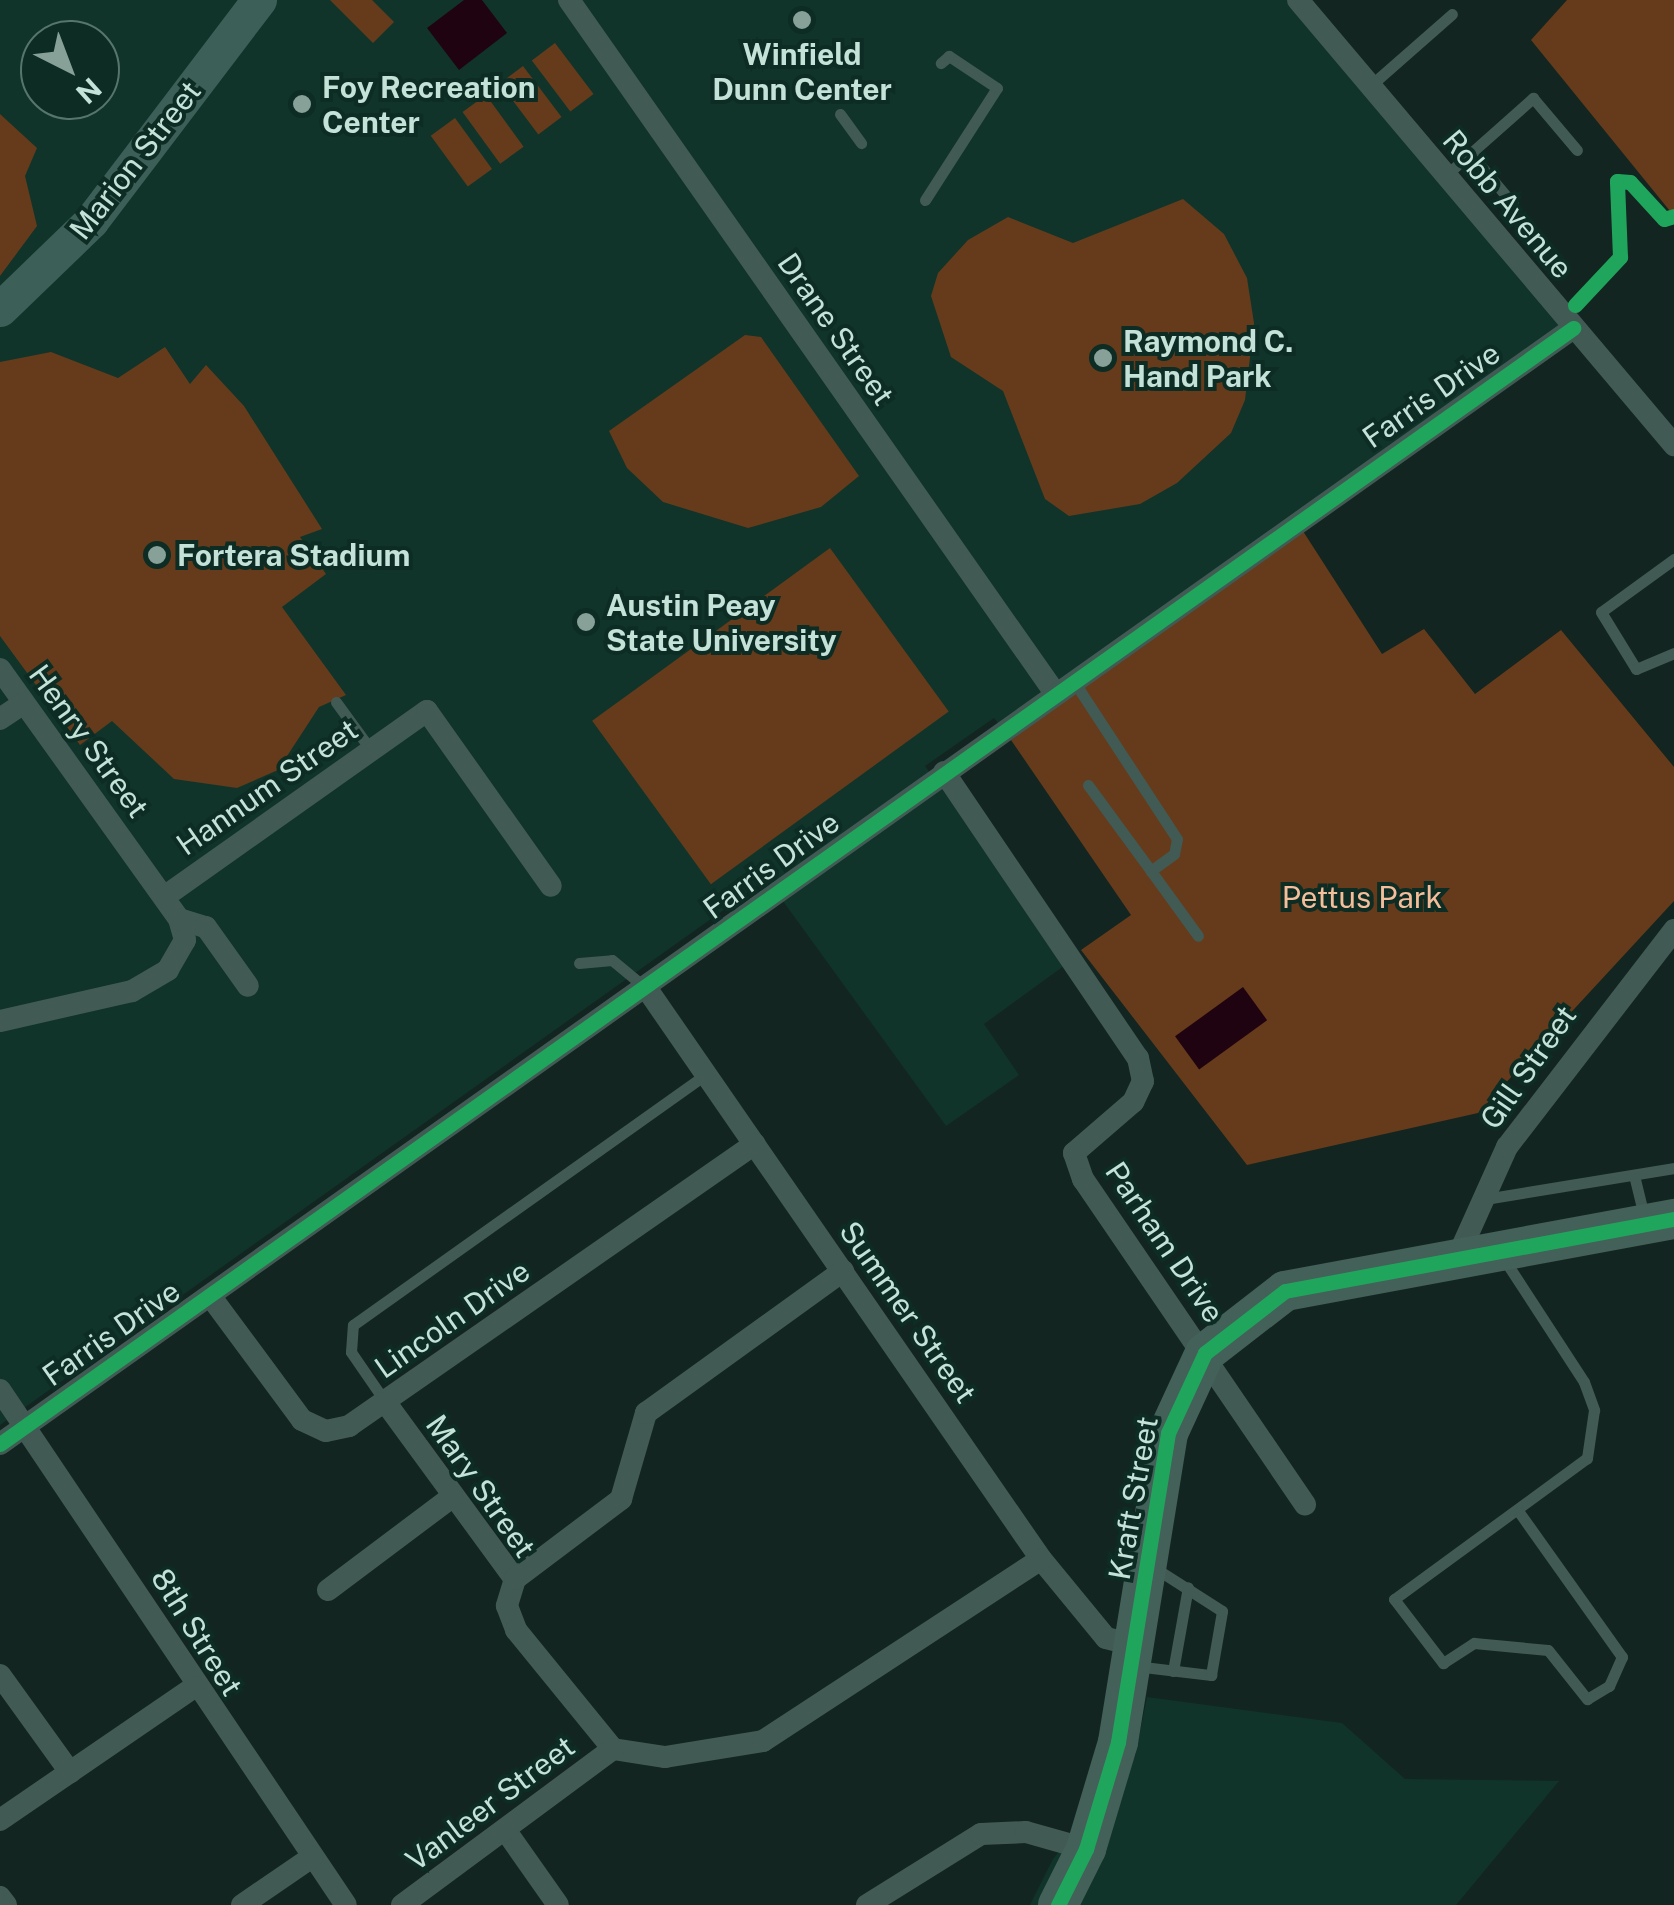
<!DOCTYPE html>
<style>
body{margin:0}
#map{position:relative;width:1674px;height:1905px;overflow:hidden;background:#132520;font-family:"Public Sans",sans-serif}
div>[style]{position:absolute}
.built>*{inset:0;background:#10342a}
.green>*{inset:0;background:#653b1b;transform-origin:0 0}
.water>*{inset:0;background:#200311;transform-origin:0 0}
.lane>*{height:11px;margin:-5.5px;padding:0 5.5px;transform-origin:5.5px;border-radius:5.5px;background:#425a54}
.street>*{height:22px;margin:-11px;padding:0 11px;transform-origin:11px;border-radius:11px;background:#425a54}
.primary>*{height:35px;margin:-17.5px;padding:0 17.5px;transform-origin:17.5px;border-radius:17.5px;background:#3c5f57}
.highway>*{height:40px;margin:-20px;padding:0 20px;transform-origin:20px;border-radius:20px;background:#436059}
.cycleway>*{height:15px;margin:-7.5px;padding:0 7.5px;transform-origin:7.5px;border-radius:7.5px;background:#20a55d}
.dots>*{width:28px;height:28px;translate:-50% -50%;box-sizing:border-box;border:5px solid #0c2c24;border-radius:50%}
span{translate:-50% -50%;white-space:nowrap;text-align:center;line-height:1.15;-webkit-text-stroke:8px #0c2c24;paint-order:stroke}
.poi-label{font-size:30px;color:#c5e2d9;font-weight:700}
.left{translate:0 -50%;text-align:left}
.street-label{font-size:30px;color:#c5e2d9}
.park-label{font-size:30px;color:#f4be9a}
.north{position:absolute;left:20px;top:20px;width:100px;height:100px;box-sizing:border-box;background:#0c2c24;border:2px solid #56756c;border-radius:50%;rotate:138deg;font-size:28px;font-weight:700;line-height:40px;text-align:center;color:#c5e2d9}
.north::after{content:'';display:block;margin:auto;width:35px;height:45px;background:#87a098;clip-path:polygon(50% 0,100% 100%,50% 72%,0 100%)}
</style>
<div id="map">
<div class="built">
<div style="clip-path:polygon(evenodd,0 0,1291px 0,1562px 329px,1011px 740px,994px 718px,925px 766px,1068px 963px,984px 1024px,1019px 1075px,946px 1126px,767px 879px,0 1425px,0 0,40px 40px,100px 40px,100px 100px,40px 100px,40px 40px)"></div>
<div style="clip-path:polygon(1147px 1697px,1342px 1723px,1405px 1779px,1559px 1781px,1456px 1905px,1030px 1905px,1053px 1859px,1135px 1757px)"></div>
</div>
<div class="green">
<div style="clip-path:polygon(330px 0,372px 0,394px 22px,373px 43px)"></div>
<div style="clip-path:polygon(1567px 0,1674px 0,1674px 216px,1531px 40px)"></div>
<div style="left:555px;top:43px;width:64px;height:29px;rotate:53deg"></div>
<div style="left:523px;top:66px;width:64px;height:29px;rotate:53deg"></div>
<div style="left:486px;top:95px;width:64px;height:29px;rotate:54deg"></div>
<div style="clip-path:polygon(0 114px,37px 148px,25px 176px,37px 226px,0 276px)"></div>
<div style="left:455px;top:118px;width:63px;height:30px;rotate:54deg"></div>
<div style="clip-path:polygon(1183px 199px,1224px 234px,1247px 278px,1254px 323px,1245px 400px,1231px 433px,1177px 483px,1140px 504px,1069px 516px,1045px 499px,1003px 391px,951px 357px,931px 296px,938px 273px,968px 240px,1008px 217px,1073px 243px)"></div>
<div style="clip-path:polygon(745px 335px,761px 337px,859px 476px,821px 507px,748px 528px,663px 502px,627px 468px,609px 431px)"></div>
<div style="clip-path:polygon(165px 347px,190px 384px,206px 365px,244px 406px,322px 529px,300px 537px,326px 574px,282px 607px,346px 695px,319px 707px,278px 770px,237px 788px,174px 779px,112px 721px,80px 745px,0 636px,0 362px,51px 352px,118px 378px)"></div>
<div style="clip-path:polygon(1301px 528px,1382px 654px,1424px 629px,1475px 694px,1561px 630px,1674px 767px,1674px 901px,1478px 1113px,1247px 1165px,1081px 950px,1131px 915px,1011px 740px)"></div>
<div style="left:830px;top:548px;width:202px;height:294px;rotate:54deg"></div>
</div>
<div class="water">
<div style="clip-path:polygon(464px 0,482px 0,507px 33px,459px 70px,427px 28px)"></div>
<div style="left:1243px;top:987px;width:41px;height:84px;rotate:54deg"></div>
</div>
<div class="lane">
<div style="left:1370px;top:86px;width:109px;rotate:-41.3deg"></div>
<div style="left:840px;top:114px;width:36px;rotate:54deg"></div>
<div style="left:1470px;top:153px;width:67px;rotate:49.9deg"></div>
<div style="left:1445px;top:176px;width:118px;rotate:-41.6deg"></div>
<div style="left:1533px;top:98px;width:68px;rotate:49.8deg"></div>
<div style="left:925px;top:200px;width:133px;rotate:-57.3deg"></div>
<div style="left:997px;top:88px;width:58px;rotate:-146.3deg"></div>
<div style="left:949px;top:56px;width:11px;rotate:139deg"></div>
<div style="left:1674px;top:559px;width:90px;rotate:144deg"></div>
<div style="left:1601px;top:612px;width:67px;rotate:58.4deg"></div>
<div style="left:1636px;top:669px;width:41px;rotate:-22.8deg"></div>
<div style="left:1073px;top:680px;width:190px;rotate:56.8deg"></div>
<div style="left:1177px;top:839px;width:15px;rotate:101deg"></div>
<div style="left:1174px;top:854px;width:29px;rotate:144deg"></div>
<div style="left:1151px;top:871px;width:80px;rotate:54.1deg"></div>
<div style="left:336px;top:702px;width:59px;rotate:53.9deg"></div>
<div style="left:1088px;top:785px;width:107px;rotate:53.8deg"></div>
<div style="left:579px;top:963px;width:33px;rotate:-5deg"></div>
<div style="left:612px;top:960px;width:45px;rotate:39.6deg"></div>
<div style="left:1634px;top:1175px;width:46px;rotate:76.3deg"></div>
<div style="left:1485px;top:1199px;width:192px;rotate:-9.3deg"></div>
<div style="left:1502px;top:1256px;width:150px;rotate:56.9deg"></div>
<div style="left:1584px;top:1382px;width:30px;rotate:70deg"></div>
<div style="left:1594px;top:1410px;width:49px;rotate:98.3deg"></div>
<div style="left:1587px;top:1458px;width:239px;rotate:143.8deg"></div>
<div style="left:1394px;top:1599px;width:81px;rotate:52.6deg"></div>
<div style="left:1443px;top:1663px;width:37px;rotate:-33deg"></div>
<div style="left:1474px;top:1643px;width:74px;rotate:5.4deg"></div>
<div style="left:1548px;top:1650px;width:63px;rotate:51.5deg"></div>
<div style="left:1587px;top:1699px;width:26px;rotate:-31deg"></div>
<div style="left:1609px;top:1686px;width:32px;rotate:-66deg"></div>
<div style="left:1622px;top:1657px;width:178px;rotate:-125.4deg"></div>
<div style="left:386px;top:1403px;width:62px;rotate:-124.5deg"></div>
<div style="left:351px;top:1352px;width:27px;rotate:-86deg"></div>
<div style="left:353px;top:1325px;width:433px;rotate:-35.4deg"></div>
<div style="left:1135px;top:1666px;width:77px;rotate:6.8deg"></div>
<div style="left:1211px;top:1675px;width:65px;rotate:-80.2deg"></div>
<div style="left:1222px;top:1611px;width:80px;rotate:-147.3deg"></div>
<div style="left:1173px;top:1671px;width:85px;rotate:-79.9deg"></div>
</div>
<div class="street">
<div style="left:569px;top:0;width:846px;rotate:54.96deg"></div>
<div style="left:1298px;top:0;width:583px;rotate:49.8deg"></div>
<div style="left:0;top:669px;width:307px;rotate:54.4deg"></div>
<div style="left:179px;top:919px;width:22px;rotate:74deg"></div>
<div style="left:185px;top:940px;width:34px;rotate:120deg"></div>
<div style="left:168px;top:970px;width:42px;rotate:149.7deg"></div>
<div style="left:132px;top:991px;width:135px;rotate:167.2deg"></div>
<div style="left:0;top:719px;width:29px;rotate:-34deg"></div>
<div style="left:944px;top:772px;width:346px;rotate:55.9deg"></div>
<div style="left:1138px;top:1058px;width:24px;rotate:78deg"></div>
<div style="left:1143px;top:1081px;width:23px;rotate:115deg"></div>
<div style="left:1133px;top:1102px;width:78px;rotate:139.2deg"></div>
<div style="left:1074px;top:1153px;width:28px;rotate:71deg"></div>
<div style="left:1083px;top:1179px;width:394px;rotate:55.7deg"></div>
<div style="left:164px;top:897px;width:322px;rotate:-35.3deg"></div>
<div style="left:427px;top:711px;width:214px;rotate:54.7deg"></div>
<div style="left:179px;top:919px;width:28px;rotate:17deg"></div>
<div style="left:206px;top:927px;width:72px;rotate:54.6deg"></div>
<div style="left:647px;top:989px;width:693px;rotate:55.35deg"></div>
<div style="left:1041px;top:1559px;width:102px;rotate:50.6deg"></div>
<div style="left:1106px;top:1638px;width:32px;rotate:14deg"></div>
<div style="left:1458px;top:1256px;width:120px;rotate:-65.8deg"></div>
<div style="left:1507px;top:1147px;width:274px;rotate:-52.4deg"></div>
<div style="left:211px;top:1297px;width:153px;rotate:53.5deg"></div>
<div style="left:302px;top:1420px;width:26px;rotate:25deg"></div>
<div style="left:326px;top:1431px;width:24px;rotate:-12deg"></div>
<div style="left:349px;top:1426px;width:494px;rotate:-34.8deg"></div>
<div style="left:0;top:1390px;width:620px;rotate:56.11deg"></div>
<div style="left:386px;top:1403px;width:218px;rotate:53.8deg"></div>
<div style="left:515px;top:1579px;width:28px;rotate:107deg"></div>
<div style="left:507px;top:1606px;width:26px;rotate:69deg"></div>
<div style="left:516px;top:1630px;width:154px;rotate:50.8deg"></div>
<div style="left:613px;top:1749px;width:53px;rotate:8.7deg"></div>
<div style="left:665px;top:1757px;width:99px;rotate:-9.3deg"></div>
<div style="left:763px;top:1741px;width:332px;rotate:-33.2deg"></div>
<div style="left:0;top:1444px;width:1929px;rotate:-35.35deg"></div>
<div style="left:515px;top:1579px;width:133px;rotate:-37deg"></div>
<div style="left:621px;top:1499px;width:90px;rotate:-73.8deg"></div>
<div style="left:646px;top:1413px;width:243px;rotate:-35.8deg"></div>
<div style="left:328px;top:1590px;width:156px;rotate:-36.9deg"></div>
<div style="left:0;top:1675px;width:120px;rotate:54.2deg"></div>
<div style="left:0;top:1820px;width:235px;rotate:-34.4deg"></div>
<div style="left:506px;top:1831px;width:90px;rotate:54.9deg"></div>
<div style="left:0;top:1897px;width:10px;rotate:53deg"></div>
<div style="left:242px;top:1905px;width:85px;rotate:-34.4deg"></div>
<div style="left:402px;top:1905px;width:262px;rotate:-36.5deg"></div>
<div style="left:867px;top:1905px;width:134px;rotate:-31.9deg"></div>
<div style="left:981px;top:1834px;width:45px;rotate:-2.5deg"></div>
<div style="left:1026px;top:1832px;width:62px;rotate:15.8deg"></div>
</div>
<div class="primary">
<div style="left:0;top:309px;width:127px;rotate:-44deg"></div>
<div style="left:91px;top:221px;width:278px;rotate:-52.8deg"></div>
</div>
<div class="highway">
<div style="left:1058px;top:1905px;width:63px;rotate:-63.4deg"></div>
<div style="left:1086px;top:1849px;width:112px;rotate:-73.3deg"></div>
<div style="left:1118px;top:1742px;width:313px;rotate:-80.8deg"></div>
<div style="left:1168px;top:1433px;width:88px;rotate:-65.2deg"></div>
<div style="left:1205px;top:1353px;width:101px;rotate:-37.8deg"></div>
<div style="left:1285px;top:1291px;width:396px;rotate:-10.5deg"></div>
</div>
<div class="cycleway">
<div style="left:1575px;top:305px;width:66px;rotate:-46.8deg"></div>
<div style="left:1620px;top:257px;width:76px;rotate:-92.3deg"></div>
<div style="left:1617px;top:181px;width:13px;rotate:4deg"></div>
<div style="left:1630px;top:182px;width:50px;rotate:47.4deg"></div>
<div style="left:1664px;top:219px;width:10px;rotate:-17deg"></div>
<div style="left:0;top:1444px;width:1929px;rotate:-35.35deg"></div>
<div style="left:1058px;top:1905px;width:63px;rotate:-63.4deg"></div>
<div style="left:1086px;top:1849px;width:112px;rotate:-73.3deg"></div>
<div style="left:1118px;top:1742px;width:313px;rotate:-80.8deg"></div>
<div style="left:1168px;top:1433px;width:88px;rotate:-65.2deg"></div>
<div style="left:1205px;top:1353px;width:101px;rotate:-37.8deg"></div>
<div style="left:1285px;top:1291px;width:396px;rotate:-10.5deg"></div>
</div>
<div class="dots">
<div style="left:802px;top:20px;background:#87a098"></div>
<div style="left:302px;top:104px;background:#87a098"></div>
<div style="left:1103px;top:358px;background:#87a098"></div>
<div style="left:157px;top:555px;background:#87a098"></div>
<div style="left:586px;top:622px;background:#87a098"></div>
</div>
<div class="poi-label">
<span style="left:802px;top:71px">Winfield<br>Dunn Center</span>
<span class="left" style="left:322px;top:104px">Foy Recreation<br>Center</span>
<span class="left" style="left:1123px;top:358px">Raymond C.<br>Hand Park</span>
<span class="left" style="left:177px;top:555px">Fortera Stadium</span>
<span class="left" style="left:606px;top:622px">Austin Peay<br>State University</span>
</div>
<div class="street-label">
<span style="left:135px;top:160px;rotate:-52deg">Marion Street</span>
<span style="left:1508px;top:204px;rotate:50deg">Robb Avenue</span>
<span style="left:836px;top:329px;rotate:55deg">Drane Street</span>
<span style="left:1431px;top:395px;rotate:-35deg">Farris Drive</span>
<span style="left:89px;top:741px;rotate:54deg">Henry Street</span>
<span style="left:267px;top:787px;rotate:-35deg">Hannum Street</span>
<span style="left:771px;top:865px;rotate:-36deg">Farris Drive</span>
<span style="left:1528px;top:1067px;rotate:-55deg">Gill Street</span>
<span style="left:1165px;top:1242px;rotate:56deg">Parham Drive</span>
<span style="left:908px;top:1312px;rotate:55deg">Summer Street</span>
<span style="left:452px;top:1319px;rotate:-35deg">Lincoln Drive</span>
<span style="left:111px;top:1333px;rotate:-35deg">Farris Drive</span>
<span style="left:481px;top:1486px;rotate:55deg">Mary Street</span>
<span style="left:1133px;top:1498px;rotate:-80deg">Kraft Street</span>
<span style="left:197px;top:1632px;rotate:58deg">8th Street</span>
<span style="left:490px;top:1803px;rotate:-37deg">Vanleer Street</span>
</div>
<div class="park-label">
<span style="left:1362px;top:897px">Pettus Park</span>
</div>
<div class="north">N</div>
</div>
